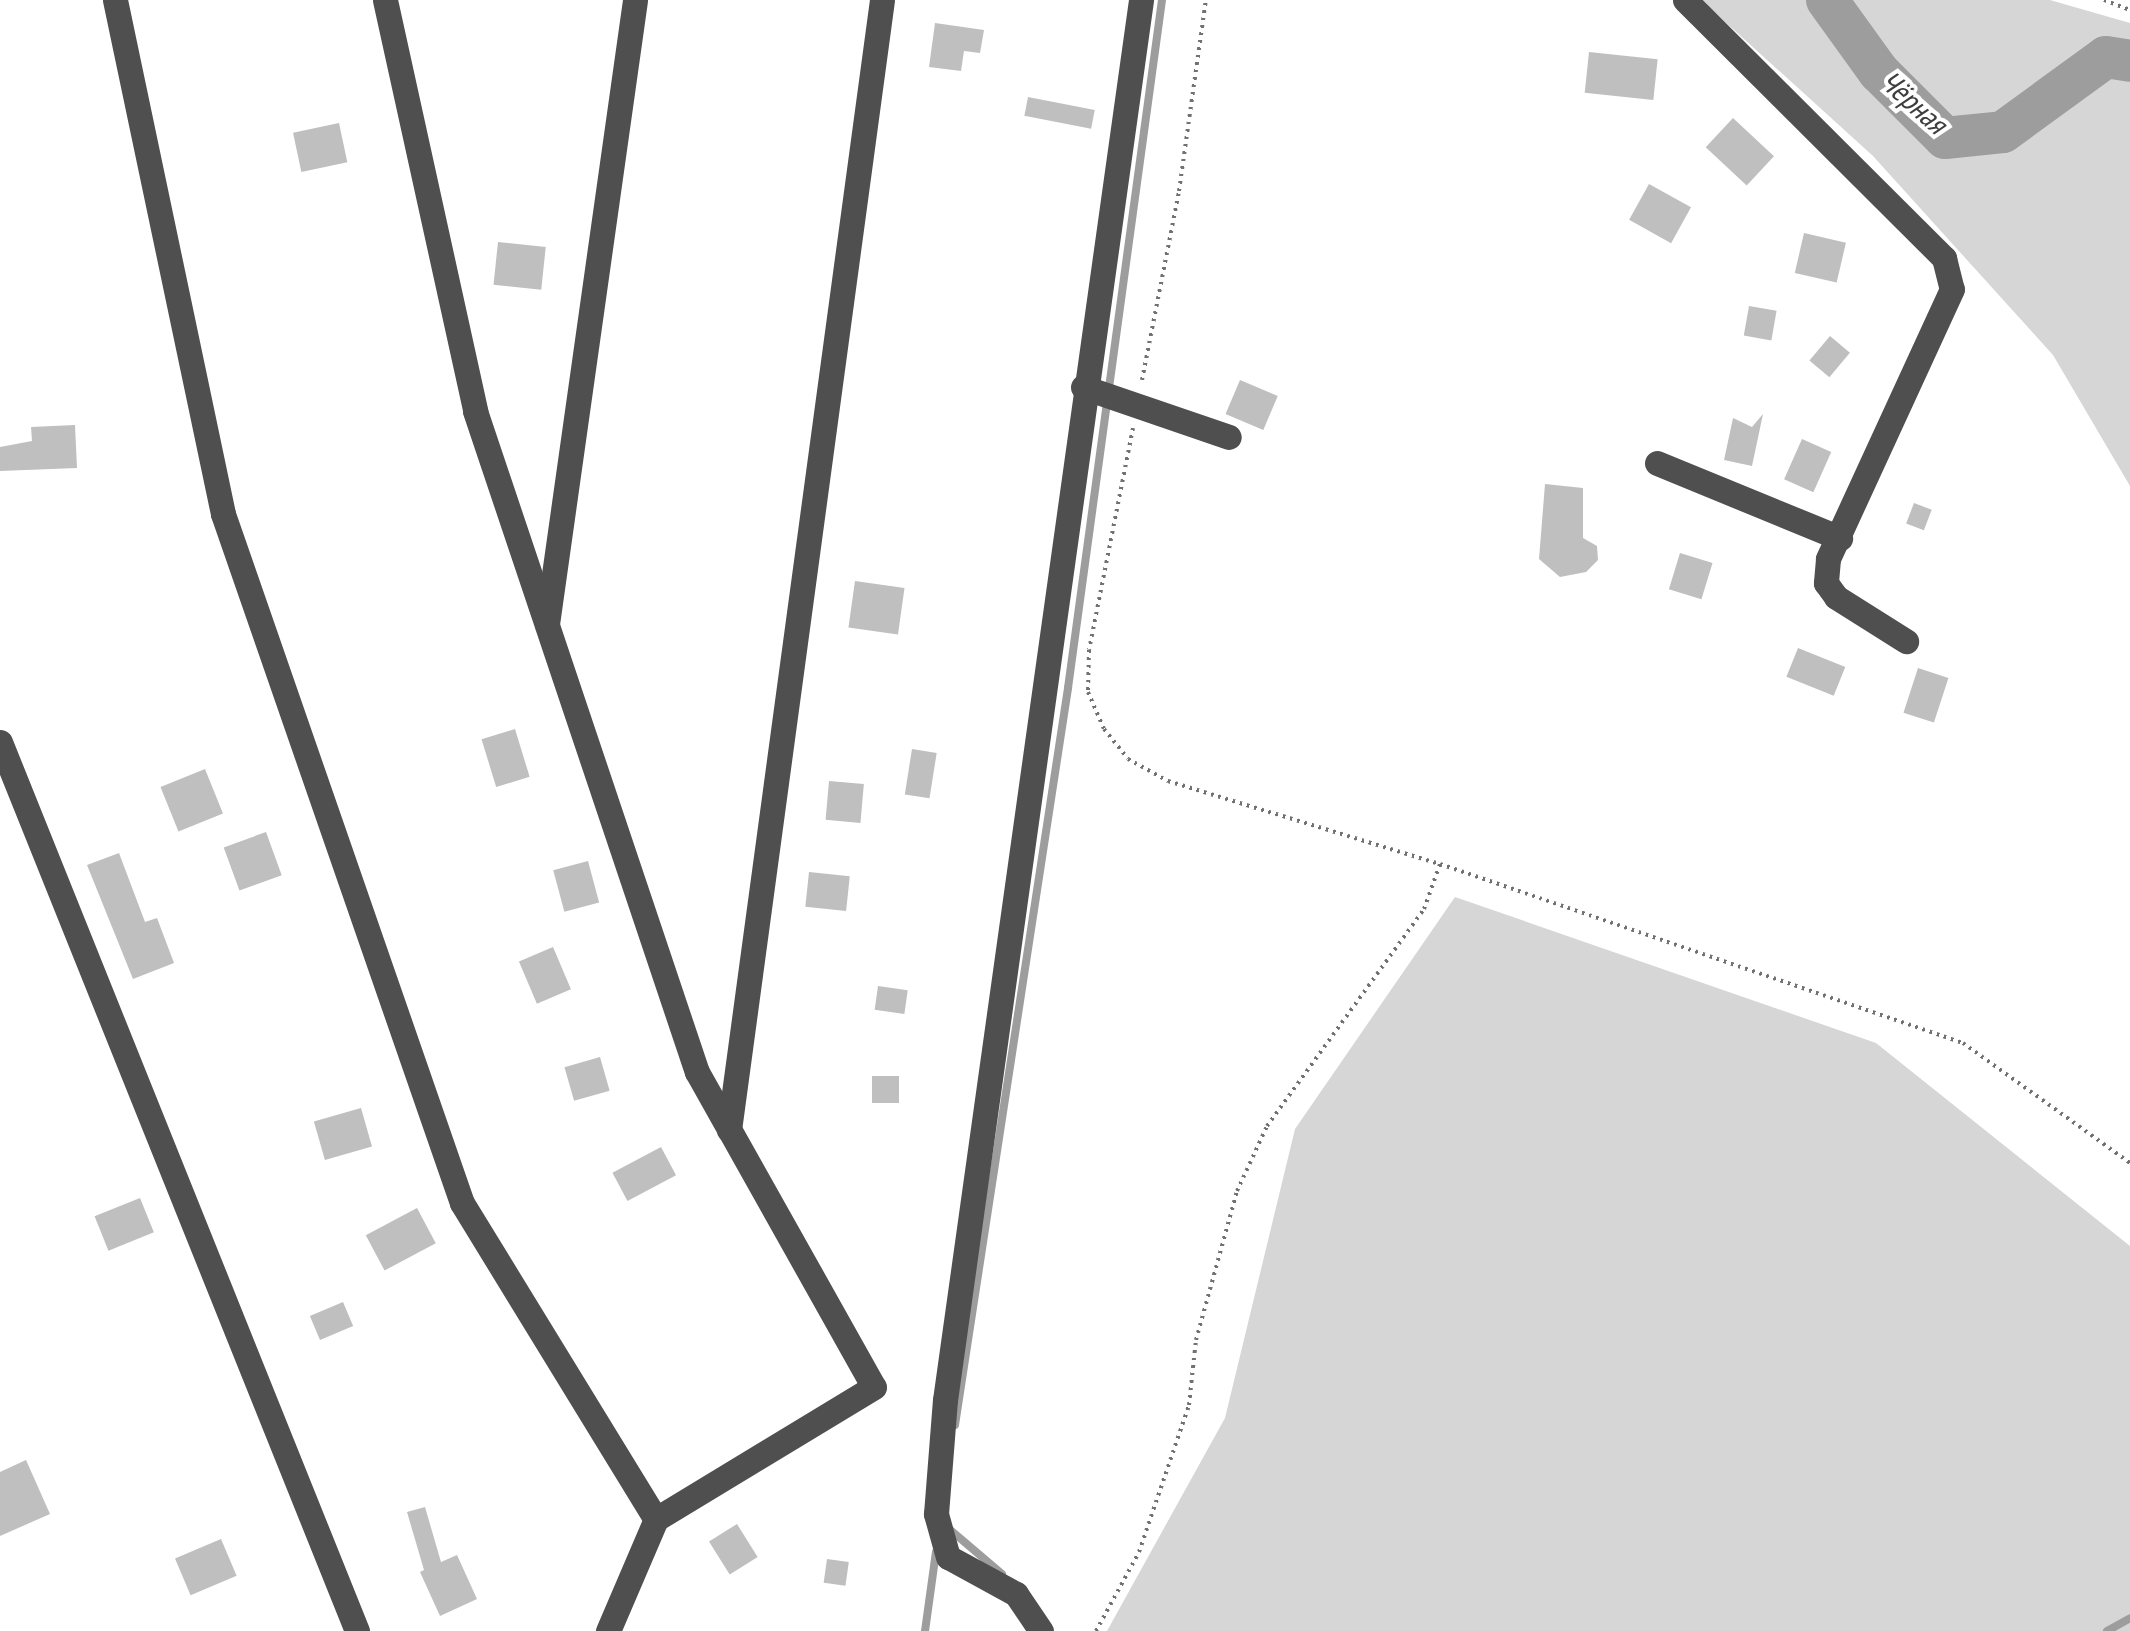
<!DOCTYPE html>
<meta charset="utf-8">
<style>
body{margin:0}
#map{position:relative;width:2130px;height:1631px;overflow:hidden;background:#fff;font-family:"PT Sans Narrow",sans-serif}
div>[style]{position:absolute}
.green>*{inset:0;background:#d6d6d6}
.stream>*{height:8px;margin:-4px;padding:0 4px;transform-origin:4px;border-radius:4px;background:#9d9d9d}
.river>*{height:42px;margin:-21px;padding:0 21px;transform-origin:21px;border-radius:21px;background:#9d9d9d}
.building>*{inset:0;background:#bfbfbf;transform-origin:0 0}
.path>*{height:4px;margin-top:-2px;transform-origin:0;background:repeating-linear-gradient(90deg,#717171 0 2.5px,transparent 0 7.5px)}
.minor>*{height:25px;margin:-12.5px;padding:0 12.5px;transform-origin:12.5px;border-radius:12.5px;background:#4f4f4f}
span{translate:-50% -50%;white-space:nowrap;text-align:center;line-height:1.15;-webkit-text-stroke:8px #fff;paint-order:stroke}
.water-label{font-size:30px;color:#3e3e3e;font-style:italic}
</style>
<div id="map">
<div class="green">
<div style="clip-path:polygon(1701px 0,2050px 0,2130px 23px,2130px 486px,2053px 355px,1873px 156px)"></div>
<div style="clip-path:polygon(1455px 897px,1876px 1043px,2130px 1246px,2130px 1631px,1107px 1631px,1225px 1418px,1295px 1129px)"></div>
</div>
<div class="stream">
<div style="left:955px;top:1425px;width:746px;rotate:-81.28deg"></div>
<div style="left:1068px;top:688px;width:694px;rotate:-82.22deg"></div>
<div style="left:948px;top:1528px;width:71px;rotate:40.4deg"></div>
<div style="left:925px;top:1631px;width:80px;rotate:-82.1deg"></div>
<div style="left:2107px;top:1631px;width:26px;rotate:-29deg"></div>
</div>
<div class="river">
<div style="left:1827px;top:0;width:89px;rotate:54.2deg"></div>
<div style="left:1879px;top:72px;width:93px;rotate:45deg"></div>
<div style="left:1945px;top:138px;width:58px;rotate:-5.9deg"></div>
<div style="left:2003px;top:132px;width:127px;rotate:-36.1deg"></div>
<div style="left:2106px;top:57px;width:24px;rotate:9deg"></div>
</div>
<div class="building">
<div style="clip-path:polygon(935px 23px,984px 30px,980px 53px,964px 51px,961px 71px,929px 67px)"></div>
<div style="left:1589px;top:52px;width:69px;height:41px;rotate:6deg"></div>
<div style="left:1028px;top:97px;width:68px;height:19px;rotate:11deg"></div>
<div style="left:1733px;top:118px;width:56px;height:40px;rotate:43deg"></div>
<div style="left:339px;top:123px;width:40px;height:47px;rotate:78deg"></div>
<div style="left:1649px;top:184px;width:48px;height:41px;rotate:29deg"></div>
<div style="left:1804px;top:233px;width:43px;height:41px;rotate:13deg"></div>
<div style="left:498px;top:242px;width:48px;height:43px;rotate:6deg"></div>
<div style="left:1749px;top:306px;width:28px;height:30px;rotate:10deg"></div>
<div style="left:1830px;top:336px;width:26px;height:32px;rotate:40deg"></div>
<div style="left:1240px;top:380px;width:41px;height:37px;rotate:23deg"></div>
<div style="clip-path:polygon(1763px 414px,1752px 466px,1724px 460px,1733px 418px,1752px 427px)"></div>
<div style="clip-path:polygon(75px 425px,77px 468px,0 471px,0 447px,32px 441px,31px 427px)"></div>
<div style="left:1802px;top:439px;width:32px;height:44px;rotate:24deg"></div>
<div style="clip-path:polygon(1545px 484px,1583px 488px,1583px 538px,1597px 546px,1598px 560px,1586px 572px,1560px 577px,1539px 559px)"></div>
<div style="left:1914px;top:503px;width:19px;height:22px;rotate:21deg"></div>
<div style="left:1680px;top:553px;width:34px;height:38px;rotate:17deg"></div>
<div style="left:855px;top:581px;width:50px;height:47px;rotate:8deg"></div>
<div style="left:1798px;top:648px;width:51px;height:31px;rotate:22deg"></div>
<div style="left:1918px;top:668px;width:32px;height:47px;rotate:18deg"></div>
<div style="left:515px;top:729px;width:50px;height:35px;rotate:73deg"></div>
<div style="left:912px;top:749px;width:25px;height:46px;rotate:9deg"></div>
<div style="left:205px;top:769px;width:48px;height:48px;rotate:68deg"></div>
<div style="left:829px;top:781px;width:35px;height:39px;rotate:5deg"></div>
<div style="left:266px;top:832px;width:46px;height:45px;rotate:70deg"></div>
<div style="clip-path:polygon(119px 853px,145px 922px,157px 918px,174px 963px,133px 979px,87px 865px)"></div>
<div style="left:588px;top:861px;width:43px;height:36px;rotate:75deg"></div>
<div style="left:809px;top:872px;width:41px;height:35px;rotate:6deg"></div>
<div style="left:553px;top:947px;width:46px;height:37px;rotate:67deg"></div>
<div style="left:878px;top:986px;width:30px;height:24px;rotate:8deg"></div>
<div style="left:600px;top:1057px;width:35px;height:37px;rotate:74deg"></div>
<div style="left:899px;top:1076px;width:27px;height:27px;rotate:90deg"></div>
<div style="left:361px;top:1108px;width:40px;height:49px;rotate:74deg"></div>
<div style="left:661px;top:1147px;width:32px;height:55px;rotate:62deg"></div>
<div style="left:140px;top:1198px;width:37px;height:49px;rotate:68deg"></div>
<div style="left:417px;top:1208px;width:40px;height:58px;rotate:62deg"></div>
<div style="left:343px;top:1302px;width:26px;height:36px;rotate:67deg"></div>
<div style="clip-path:polygon(26px 1460px,50px 1514px,0 1536px,0 1472px)"></div>
<div style="clip-path:polygon(425px 1507px,441px 1562px,457px 1555px,477px 1599px,440px 1616px,420px 1572px,424px 1570px,407px 1512px)"></div>
<div style="left:737px;top:1524px;width:39px;height:33px;rotate:58deg"></div>
<div style="left:221px;top:1539px;width:40px;height:50px;rotate:67deg"></div>
<div style="left:827px;top:1559px;width:22px;height:24px;rotate:8deg"></div>
</div>
<div class="path">
<div style="left:2104px;top:0;width:28px;rotate:21deg"></div>
<div style="left:1142px;top:380px;width:193px;rotate:-78.9deg"></div>
<div style="left:1179px;top:191px;width:193px;rotate:-82deg"></div>
<div style="left:1133px;top:428px;width:226px;rotate:101.2deg"></div>
<div style="left:1089px;top:650px;width:42px;rotate:91.4deg"></div>
<div style="left:1088px;top:692px;width:40px;rotate:66.6deg"></div>
<div style="left:1104px;top:729px;width:38px;rotate:51deg"></div>
<div style="left:1128px;top:759px;width:46px;rotate:28.8deg"></div>
<div style="left:1168px;top:781px;width:284px;rotate:17deg"></div>
<div style="left:1440px;top:864px;width:553px;rotate:18.89deg"></div>
<div style="left:1963px;top:1043px;width:206px;rotate:35.7deg"></div>
<div style="left:1096px;top:1631px;width:90px;rotate:-61.4deg"></div>
<div style="left:1139px;top:1552px;width:155px;rotate:-71.2deg"></div>
<div style="left:1189px;top:1405px;width:65px;rotate:-83.9deg"></div>
<div style="left:1196px;top:1340px;width:155px;rotate:-74.6deg"></div>
<div style="left:1237px;top:1191px;width:72px;rotate:-65.2deg"></div>
<div style="left:1267px;top:1126px;width:268px;rotate:-54.1deg"></div>
<div style="left:1424px;top:909px;width:48px;rotate:-70.4deg"></div>
</div>
<div class="minor">
<div style="left:115px;top:0;width:525px;rotate:78.13deg"></div>
<div style="left:223px;top:514px;width:729px;rotate:70.87deg"></div>
<div style="left:462px;top:1203px;width:371px;rotate:58.5deg"></div>
<div style="left:385px;top:0;width:421px;rotate:77.6deg"></div>
<div style="left:475px;top:411px;width:697px;rotate:71.44deg"></div>
<div style="left:697px;top:1072px;width:361px;rotate:60.7deg"></div>
<div style="left:874px;top:1387px;width:255px;rotate:148.8deg"></div>
<div style="left:656px;top:1519px;width:122px;rotate:113.2deg"></div>
<div style="left:1685px;top:0;width:366px;rotate:44.9deg"></div>
<div style="left:1944px;top:258px;width:32px;rotate:76deg"></div>
<div style="left:1952px;top:289px;width:297px;rotate:114.7deg"></div>
<div style="left:1828px;top:559px;width:24px;rotate:95deg"></div>
<div style="left:1826px;top:583px;width:17px;rotate:54deg"></div>
<div style="left:1836px;top:597px;width:83px;rotate:32.2deg"></div>
<div style="left:1083px;top:387px;width:154px;rotate:18.9deg"></div>
<div style="left:1657px;top:463px;width:198px;rotate:22.3deg"></div>
<div style="left:547px;top:624px;width:630px;rotate:-81.97deg"></div>
<div style="left:0;top:742px;width:958px;rotate:68.12deg"></div>
<div style="left:729px;top:1130px;width:1140px;rotate:-82.29deg"></div>
<div style="left:1041px;top:1631px;width:45px;rotate:-124deg"></div>
<div style="left:1016px;top:1594px;width:77px;rotate:-151.4deg"></div>
<div style="left:948px;top:1557px;width:45px;rotate:-105.6deg"></div>
<div style="left:936px;top:1514px;width:114px;rotate:-85.5deg"></div>
<div style="left:945px;top:1400px;width:1414px;rotate:-82.03deg"></div>
</div>
<div class="water-label">
<span style="left:1914px;top:102px;rotate:42deg">Чёрная</span>
</div>
</div>
